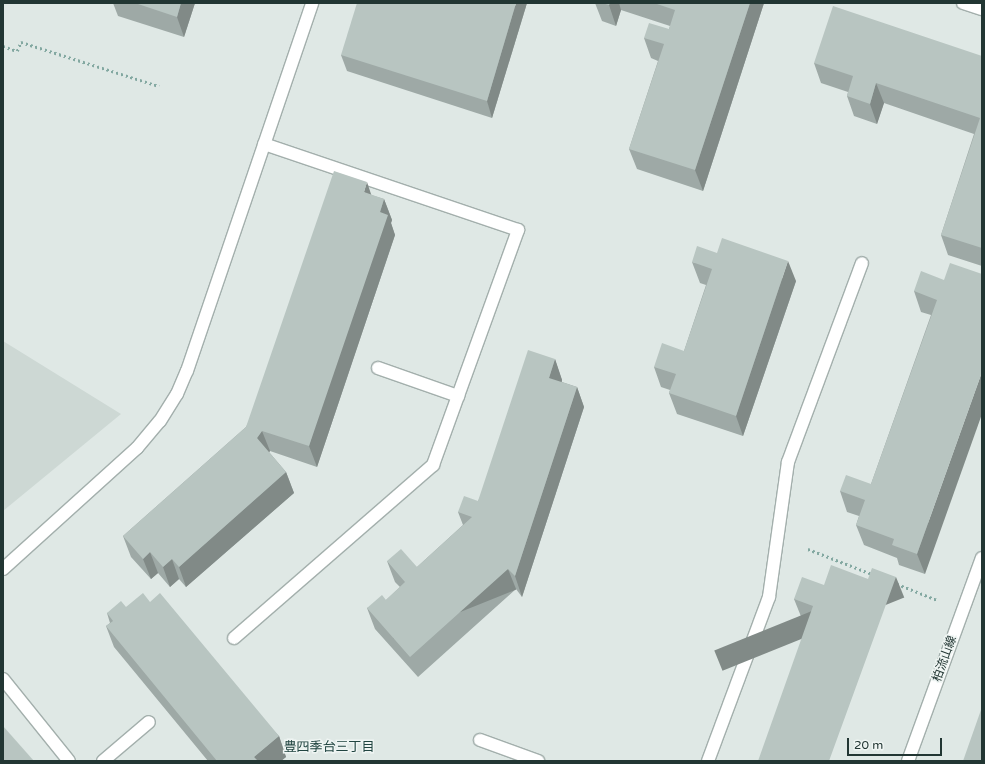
<!DOCTYPE html>
<meta charset="utf-8">
<style>
body{margin:0}
#map{position:relative;width:985px;height:764px;overflow:hidden;background:#dfe8e5;font-family:"Varela Round","Noto Sans JP",sans-serif}
div>[style]{position:absolute}
.built>*{inset:0;background:#cdd8d4}
.path>*{height:2.5px;margin-top:-1.25px;transform-origin:0;background:repeating-linear-gradient(90deg,#83a8a1 0 2px,transparent 0 5px)}
.roads{filter:drop-shadow(1px 0 #a3afac) drop-shadow(-1px 0 #a3afac) drop-shadow(0 1px #a3afac) drop-shadow(0 -1px #a3afac)}
.lane>*{height:12px;margin:-6px;padding:0 6px;transform-origin:6px;border-radius:6px;background:#fff}
.street>*{height:12px;margin:-6px;padding:0 6px;transform-origin:6px;border-radius:6px;background:#fff}
.secondary>*{height:12px;margin:-6px;padding:0 6px;transform-origin:6px;border-radius:6px;background:#fff}
.wall>*{inset:0;background:#9ea9a6}
.shaded-wall>*{inset:0;background:#818a87;transform-origin:0 0}
.building>*{inset:0;background:#b8c5c1}
span{translate:-50% -50%;white-space:nowrap;text-align:center;line-height:1.15;-webkit-text-stroke:3px #eff5f3;paint-order:stroke}
.street-label{font-size:12px;color:#223633}
.neighbourhood-label{font-size:13px;color:#214541}
.frame{position:absolute;inset:0;border:4px solid #223633;pointer-events:none}
.scale{position:absolute;left:847px;top:738px;width:95px;height:18px;box-sizing:border-box;border:2px solid #223633;border-top:0;padding-left:5px;font-size:12px;line-height:14px;white-space:nowrap;color:#223633;-webkit-text-stroke:3px #eff5f3;paint-order:stroke}
</style>
<div id="map">
<div class="built">
<div style="clip-path:polygon(3px 341px,121px 414px,3px 511px)"></div>
</div>
<div class="path">
<div style="left:3px;top:46px;width:15px;rotate:20deg"></div>
<div style="left:17px;top:51px;width:10px;rotate:-66deg"></div>
<div style="left:21px;top:42px;width:145px;rotate:17.7deg"></div>
<div style="left:808px;top:549px;width:69px;rotate:21.3deg"></div>
<div style="left:897px;top:584px;width:43px;rotate:21.8deg"></div>
</div>
<div class="roads">
<div class="lane">
<div style="left:378px;top:368px;width:85px;rotate:19.3deg"></div>
<div style="left:234px;top:638px;width:264px;rotate:-41deg"></div>
<div style="left:433px;top:465px;width:250px;rotate:-70.1deg"></div>
<div style="left:518px;top:230px;width:268px;rotate:-161.3deg"></div>
<div style="left:480px;top:740px;width:62px;rotate:19.9deg"></div>
<div style="left:103px;top:761px;width:60px;rotate:-40.3deg"></div>
<div style="left:708px;top:761px;width:175px;rotate:-69.6deg"></div>
<div style="left:769px;top:597px;width:136px;rotate:-82deg"></div>
<div style="left:788px;top:462px;width:212px;rotate:-69.6deg"></div>
</div>
<div class="street">
<div style="left:3px;top:679px;width:105px;rotate:51.2deg"></div>
</div>
<div class="secondary">
<div style="left:963px;top:3px;width:20px;rotate:18deg"></div>
<div style="left:3px;top:569px;width:181px;rotate:-42.1deg"></div>
<div style="left:137px;top:448px;width:35px;rotate:-50deg"></div>
<div style="left:160px;top:421px;width:32px;rotate:-58deg"></div>
<div style="left:177px;top:394px;width:25px;rotate:-67deg"></div>
<div style="left:187px;top:371px;width:389px;rotate:-71.2deg"></div>
<div style="left:908px;top:761px;width:216px;rotate:-70deg"></div>
</div>
</div>
<div class="wall">
<div style="clip-path:polygon(113px 3px,195px 3px,184px 37px,118px 16px)"></div>
<div style="clip-path:polygon(527px 3px,492px 118px,347px 71px,341px 55px)"></div>
<div style="clip-path:polygon(595px 3px,764px 3px,703px 191px,637px 169px,629px 149px,658px 61px,651px 58px,644px 38px,669px 29px,670px 26px,621px 10px,616px 26px,602px 21px)"></div>
<div style="clip-path:polygon(982px 56px,982px 266px,948px 255px,941px 235px,974px 134px,884px 103px,877px 124px,854px 116px,847px 96px,848px 92px,821px 83px,814px 63px)"></div>
<div style="clip-path:polygon(371px 195px,384px 199px,392px 220px,391px 223px,395px 235px,317px 467px,270px 451px,269px 452px,286px 472px,294px 493px,186px 587px,179px 579px,170px 587px,158px 573px,151px 579px,131px 557px,123px 536px,246px 427px)"></div>
<div style="clip-path:polygon(692px 262px,796px 281px,743px 436px,677px 414px,669px 393px,670px 390px,661px 387px,654px 367px,684px 351px,706px 285px,700px 283px)"></div>
<div style="clip-path:polygon(944px 280px,925px 574px,899px 565px,897px 558px,864px 545px,856px 525px,859px 516px,847px 512px,840px 491px,871px 484px,931px 315px,921px 312px,914px 291px)"></div>
<div style="clip-path:polygon(555px 359px,562px 380px,562px 382px,577px 387px,584px 407px,522px 597px,516px 589px,418px 677px,375px 629px,367px 608px,386px 600px,400px 587px,395px 582px,387px 561px,417px 567px,463px 525px,458px 512px,478px 501px)"></div>
<div style="clip-path:polygon(824px 585px,904px 597px,808px 621px,802px 619px,794px 599px)"></div>
<div style="clip-path:polygon(150px 602px,279px 736px,286px 757px,281px 761px,208px 761px,114px 647px,106px 626px,110px 623px,107px 613px,126px 607px)"></div>
</div>
<div class="shaded-wall">
<div style="clip-path:polygon(181px 3px,195px 3px,184px 37px,177px 17px)"></div>
<div style="clip-path:polygon(516px 3px,527px 3px,492px 118px,487px 101px)"></div>
<div style="clip-path:polygon(610px 3px,619px 3px,621px 10px,616px 26px,609px 5px)"></div>
<div style="clip-path:polygon(750px 3px,764px 3px,703px 191px,695px 170px)"></div>
<div style="clip-path:polygon(876px 83px,884px 103px,877px 124px,870px 104px)"></div>
<div style="clip-path:polygon(367px 182px,374px 203px,364px 192px)"></div>
<div style="clip-path:polygon(384px 199px,392px 220px,391px 223px,395px 235px,317px 467px,309px 446px)"></div>
<div style="clip-path:polygon(788px 261px,796px 281px,743px 436px,736px 416px)"></div>
<div style="clip-path:polygon(555px 359px,562px 380px,556px 398px,549px 378px)"></div>
<div style="clip-path:polygon(982px 372px,982px 414px,925px 574px,917px 554px)"></div>
<div style="clip-path:polygon(577px 387px,584px 407px,522px 597px,515px 576px)"></div>
<div style="clip-path:polygon(262px 431px,270px 451px,264px 459px,257px 438px)"></div>
<div style="clip-path:polygon(286px 472px,294px 493px,186px 587px,179px 567px)"></div>
<div style="clip-path:polygon(150px 552px,158px 573px,151px 579px,143px 559px)"></div>
<div style="clip-path:polygon(172px 559px,179px 579px,170px 587px,163px 567px)"></div>
<div style="left:508px;top:569px;width:22px;height:132px;rotate:68deg"></div>
<div style="left:896px;top:577px;width:22px;height:196px;rotate:68deg"></div>
<div style="clip-path:polygon(279px 736px,286px 757px,281px 761px,256px 761px,254px 757px)"></div>
</div>
<div class="building">
<div style="clip-path:polygon(135px 3px,181px 3px,177px 17px)"></div>
<div style="clip-path:polygon(357px 3px,516px 3px,487px 101px,341px 55px)"></div>
<div style="clip-path:polygon(602px 3px,610px 3px,609px 5px)"></div>
<div style="clip-path:polygon(654px 3px,750px 3px,695px 170px,629px 149px,664px 44px,644px 38px,649px 23px,669px 29px,675px 10px)"></div>
<div style="clip-path:polygon(833px 6px,982px 56px,982px 248px,941px 235px,980px 118px,876px 83px,870px 104px,847px 96px,853px 76px,814px 63px)"></div>
<div style="clip-path:polygon(334px 171px,367px 182px,364px 192px,384px 199px,380px 212px,388px 215px,309px 446px,262px 431px,257px 438px,286px 472px,179px 567px,172px 559px,163px 567px,150px 552px,143px 559px,123px 536px,246px 427px)"></div>
<div style="clip-path:polygon(722px 238px,788px 261px,736px 416px,669px 393px,676px 374px,654px 367px,662px 343px,684px 351px,712px 269px,692px 262px,697px 246px,717px 253px)"></div>
<div style="clip-path:polygon(950px 263px,982px 274px,982px 372px,917px 554px,892px 545px,894px 539px,856px 525px,865px 500px,840px 491px,846px 475px,871px 484px,937px 300px,914px 291px,921px 271px,944px 280px)"></div>
<div style="clip-path:polygon(528px 350px,555px 359px,549px 378px,577px 387px,515px 576px,508px 569px,410px 657px,367px 608px,382px 595px,386px 600px,405px 582px,387px 561px,401px 549px,417px 567px,472px 517px,458px 512px,464px 496px,478px 501px)"></div>
<div style="clip-path:polygon(831px 565px,868px 579px,872px 568px,896px 577px,829px 761px,758px 761px,813px 606px,794px 599px,802px 577px,824px 585px)"></div>
<div style="clip-path:polygon(143px 593px,150px 602px,160px 593px,279px 736px,254px 757px,258px 761px,217px 761px,106px 626px,113px 621px,107px 613px,121px 601px,126px 607px)"></div>
<div style="clip-path:polygon(982px 707px,982px 761px,963px 761px)"></div>
<div style="clip-path:polygon(3px 726px,34px 761px,3px 761px)"></div>
</div>
<div class="street-label">
<span style="left:945px;top:659px;rotate:-70deg">柏流山線</span>
</div>
<div class="neighbourhood-label">
<span style="left:329px;top:747px">豊四季台三丁目</span>
</div>
<div class="frame"></div>
<div class="scale">20 m</div>
</div>
